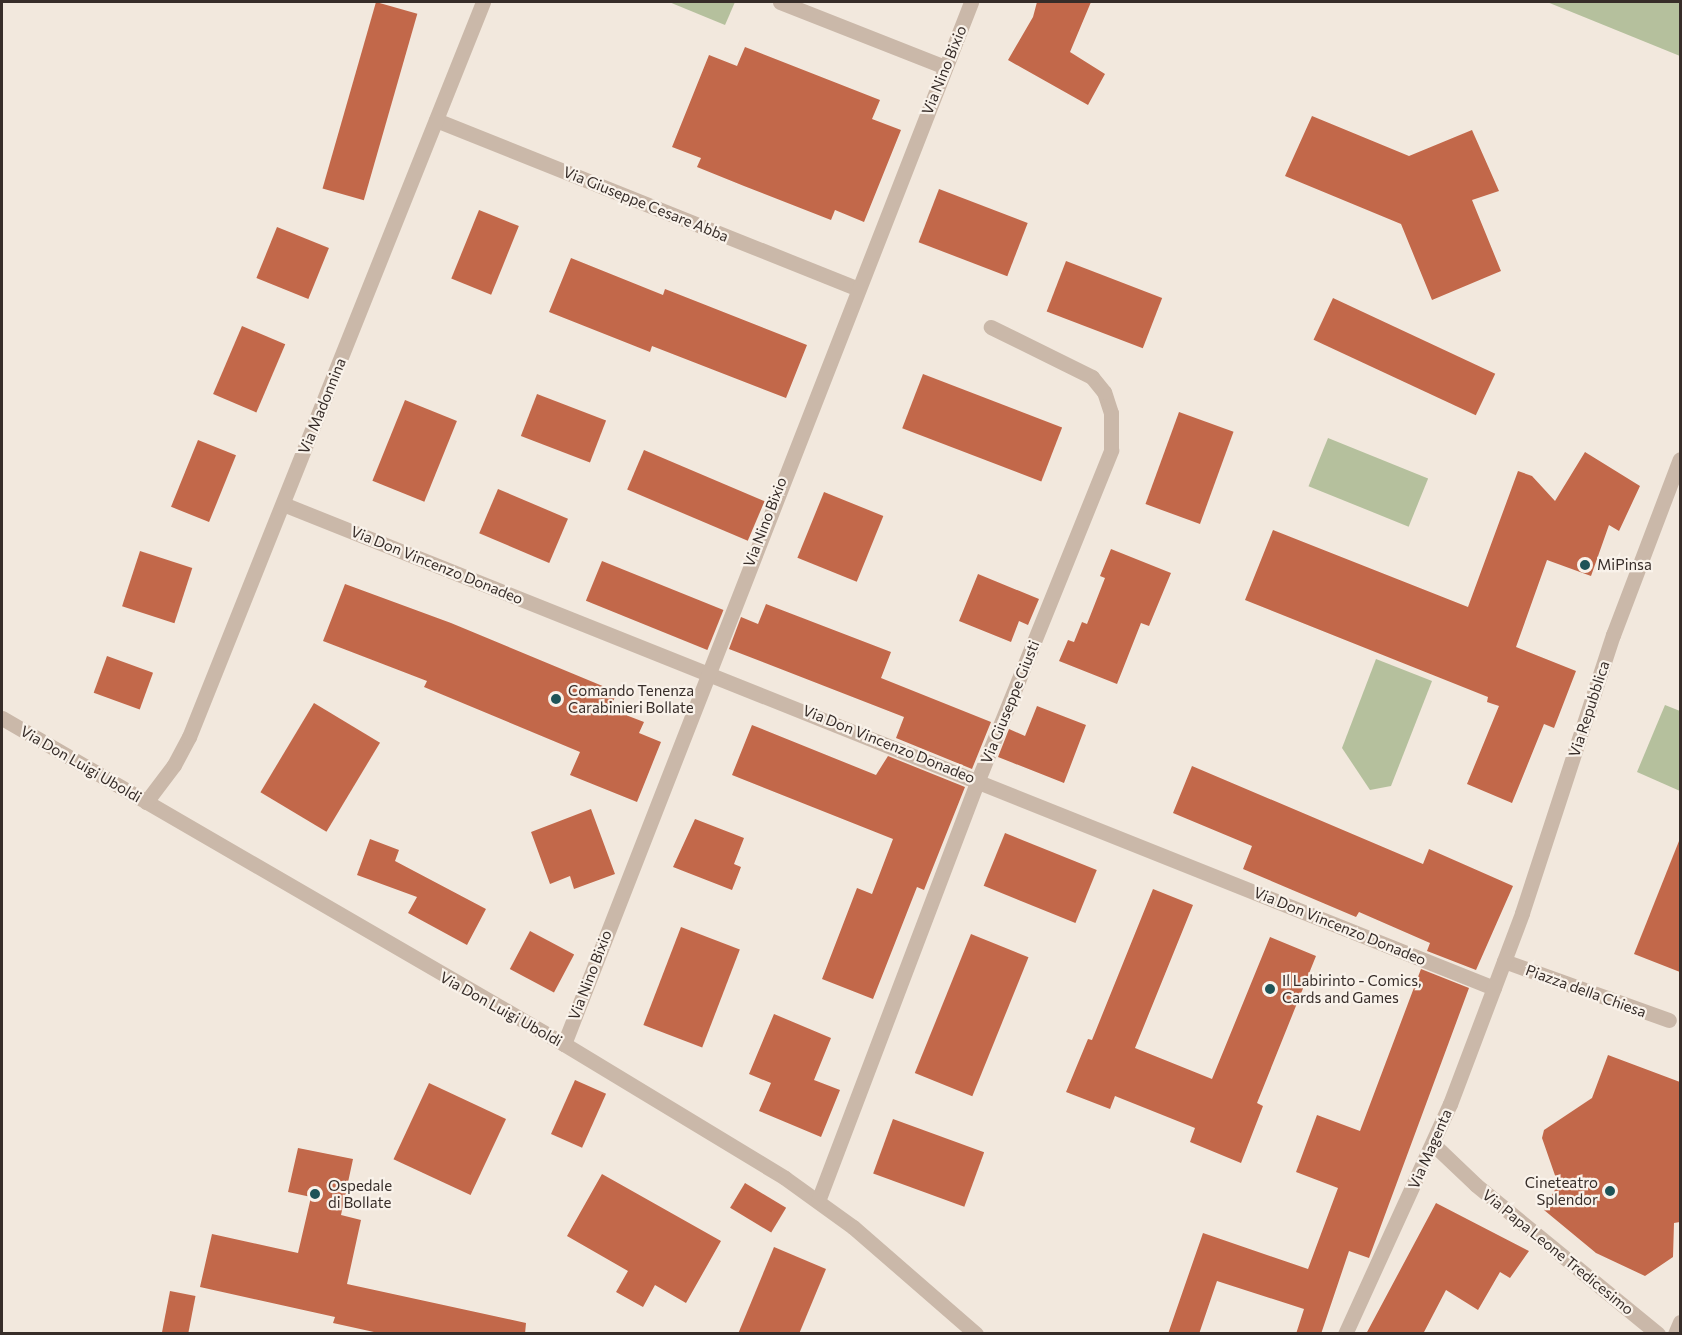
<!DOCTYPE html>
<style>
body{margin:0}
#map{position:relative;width:1682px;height:1335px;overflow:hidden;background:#f2e8dd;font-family:Commissioner,sans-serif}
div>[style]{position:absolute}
.green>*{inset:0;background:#b5c09d;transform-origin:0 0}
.building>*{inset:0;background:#c2684a;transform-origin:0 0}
.street>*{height:15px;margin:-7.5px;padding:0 7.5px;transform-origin:7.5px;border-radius:7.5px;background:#cab8a9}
.dots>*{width:16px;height:16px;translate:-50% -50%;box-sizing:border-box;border:3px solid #f9f2ea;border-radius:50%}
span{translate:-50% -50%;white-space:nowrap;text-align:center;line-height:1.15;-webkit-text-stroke:4.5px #f9f2ea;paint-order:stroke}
.street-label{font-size:15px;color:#372d29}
.poi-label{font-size:15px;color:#372d29}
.left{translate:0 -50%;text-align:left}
.right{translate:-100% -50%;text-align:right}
.frame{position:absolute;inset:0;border:3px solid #372d29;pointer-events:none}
</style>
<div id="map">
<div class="green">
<div style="clip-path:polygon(669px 2px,735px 2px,725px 25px)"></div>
<div style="clip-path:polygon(1547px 2px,1680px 2px,1680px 56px)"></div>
<div style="left:1328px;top:438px;width:108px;height:52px;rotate:22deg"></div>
<div style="clip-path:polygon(1376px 659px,1432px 681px,1391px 786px,1370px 790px,1342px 748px)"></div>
<div style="clip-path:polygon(1665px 705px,1680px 711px,1680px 791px,1637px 772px)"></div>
</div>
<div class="building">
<div style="left:376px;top:2px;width:43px;height:194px;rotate:16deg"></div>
<div style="clip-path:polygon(1037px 2px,1091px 2px,1070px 52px,1105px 74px,1088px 105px,1008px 60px,1033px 17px)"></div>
<div style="clip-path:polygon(745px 47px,880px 100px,872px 119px,901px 130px,864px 222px,835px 210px,831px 220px,744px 186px,697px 167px,701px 158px,672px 147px,709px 55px,737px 66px)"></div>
<div style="clip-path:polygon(1312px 116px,1409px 156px,1472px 130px,1499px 191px,1472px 200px,1501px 271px,1432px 300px,1401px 224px,1285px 176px)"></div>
<div style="left:939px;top:189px;width:95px;height:57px;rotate:21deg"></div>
<div style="left:479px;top:210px;width:43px;height:74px;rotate:22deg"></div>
<div style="left:277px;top:227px;width:56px;height:55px;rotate:22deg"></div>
<div style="clip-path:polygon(571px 258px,663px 295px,665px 289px,807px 345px,786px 398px,652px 346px,650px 352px,549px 312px)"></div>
<div style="left:1066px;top:261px;width:103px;height:54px;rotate:21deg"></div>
<div style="left:1333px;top:298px;width:179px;height:46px;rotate:25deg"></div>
<div style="left:242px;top:326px;width:47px;height:74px;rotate:23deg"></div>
<div style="left:923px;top:374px;width:149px;height:58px;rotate:21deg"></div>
<div style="left:537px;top:394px;width:74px;height:45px;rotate:21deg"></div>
<div style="left:405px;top:400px;width:56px;height:87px;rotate:22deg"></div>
<div style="left:1179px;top:412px;width:58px;height:98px;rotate:20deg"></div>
<div style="left:198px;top:440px;width:41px;height:72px;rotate:22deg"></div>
<div style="left:644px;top:450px;width:131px;height:43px;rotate:23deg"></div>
<div style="clip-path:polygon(1585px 452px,1640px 486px,1619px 531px,1609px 525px,1591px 576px,1547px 560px,1516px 647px,1576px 671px,1554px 728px,1544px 724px,1512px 803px,1467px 784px,1499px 706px,1487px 702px,1488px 697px,1245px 600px,1273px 530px,1468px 607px,1518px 471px,1532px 476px,1555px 501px)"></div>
<div style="left:498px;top:489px;width:76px;height:48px;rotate:23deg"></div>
<div style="left:824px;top:492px;width:64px;height:71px;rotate:22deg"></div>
<div style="clip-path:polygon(1111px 549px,1171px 573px,1149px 626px,1141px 623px,1117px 684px,1059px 661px,1068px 640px,1074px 642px,1082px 622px,1087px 624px,1105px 578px,1100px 576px)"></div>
<div style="left:140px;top:551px;width:55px;height:58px;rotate:18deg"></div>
<div style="left:602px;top:561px;width:131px;height:43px;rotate:22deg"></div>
<div style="clip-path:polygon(978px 574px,1039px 599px,1028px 625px,1019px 621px,1011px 642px,959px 621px)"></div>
<div style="clip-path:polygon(345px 584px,451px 623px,617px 692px,610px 709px,644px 722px,639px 733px,661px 742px,637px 802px,570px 775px,580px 752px,424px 687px,427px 681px,323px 641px)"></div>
<div style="clip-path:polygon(766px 604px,891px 652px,881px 678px,991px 722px,972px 769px,896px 738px,904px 717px,729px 649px,741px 617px,758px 624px)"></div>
<div style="left:107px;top:656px;width:49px;height:39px;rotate:20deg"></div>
<div style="left:314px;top:703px;width:77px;height:104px;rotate:31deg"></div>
<div style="clip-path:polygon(1037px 706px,1086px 725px,1064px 783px,998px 757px,1009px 729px,1025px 736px)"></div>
<div style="clip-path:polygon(752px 725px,876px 775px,888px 756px,965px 787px,924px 890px,917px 887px,873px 999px,822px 979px,857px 888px,872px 894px,893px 839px,732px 775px)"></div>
<div style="clip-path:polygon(1192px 766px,1423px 864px,1429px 849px,1513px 886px,1476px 970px,1427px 951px,1430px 943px,1359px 912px,1356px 917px,1243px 869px,1252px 846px,1173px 813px)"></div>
<div style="clip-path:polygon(591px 809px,615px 874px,574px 889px,570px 876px,550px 884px,531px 832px)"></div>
<div style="clip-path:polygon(695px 819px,744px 838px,734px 864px,741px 867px,732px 890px,673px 867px)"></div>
<div style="left:1005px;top:833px;width:99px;height:57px;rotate:22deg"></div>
<div style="clip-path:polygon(370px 839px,399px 850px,395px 861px,486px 909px,467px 945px,408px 913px,417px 897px,357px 875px)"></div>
<div style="clip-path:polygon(1679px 841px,1680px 841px,1680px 972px,1634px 954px)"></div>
<div style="clip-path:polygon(1153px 889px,1193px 905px,1135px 1048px,1212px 1079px,1270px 937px,1316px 956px,1257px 1103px,1263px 1106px,1241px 1163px,1190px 1142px,1195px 1128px,1115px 1096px,1110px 1109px,1066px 1092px,1088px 1039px,1092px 1040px)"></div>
<div style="left:681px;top:927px;width:63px;height:105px;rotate:21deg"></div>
<div style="left:530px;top:931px;width:50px;height:43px;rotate:28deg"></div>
<div style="left:971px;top:934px;width:62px;height:150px;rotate:22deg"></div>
<div style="clip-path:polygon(1421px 969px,1469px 988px,1369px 1258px,1349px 1251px,1321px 1334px,1296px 1334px,1304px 1309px,1217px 1281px,1199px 1334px,1168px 1334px,1203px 1233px,1308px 1269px,1338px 1188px,1296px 1172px,1317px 1115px,1360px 1131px)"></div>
<div style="clip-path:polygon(774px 1014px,831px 1038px,814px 1080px,840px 1090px,821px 1137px,759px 1111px,771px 1083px,749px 1074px)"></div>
<div style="clip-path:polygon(1608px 1055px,1680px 1082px,1680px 1222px,1674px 1223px,1673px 1257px,1645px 1276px,1596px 1253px,1544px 1210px,1558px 1184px,1542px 1138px,1544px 1130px,1592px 1098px)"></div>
<div style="left:575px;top:1080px;width:34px;height:59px;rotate:24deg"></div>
<div style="left:429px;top:1083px;width:85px;height:84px;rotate:25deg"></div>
<div style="left:893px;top:1119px;width:97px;height:58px;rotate:20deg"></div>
<div style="clip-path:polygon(298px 1148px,353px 1159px,341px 1215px,361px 1220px,347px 1284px,526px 1323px,525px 1334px,383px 1334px,333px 1323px,335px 1317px,200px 1287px,212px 1234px,298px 1253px,311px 1197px,288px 1192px)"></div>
<div style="clip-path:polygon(602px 1174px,721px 1241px,686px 1303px,655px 1285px,643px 1307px,616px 1292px,628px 1271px,567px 1236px)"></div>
<div style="left:745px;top:1183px;width:48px;height:29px;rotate:31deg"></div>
<div style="clip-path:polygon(1436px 1203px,1529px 1251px,1510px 1278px,1500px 1272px,1478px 1310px,1446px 1290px,1423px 1334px,1366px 1334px)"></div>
<div style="clip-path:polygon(774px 1247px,826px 1269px,799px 1334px,738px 1334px)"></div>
<div style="left:170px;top:1291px;width:26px;height:44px;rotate:11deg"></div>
</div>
<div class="street">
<div style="left:780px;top:2px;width:177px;rotate:21.5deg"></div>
<div style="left:436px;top:120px;width:453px;rotate:21.8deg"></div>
<div style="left:283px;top:504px;width:1304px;rotate:21.79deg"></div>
<div style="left:2px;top:718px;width:650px;rotate:30.12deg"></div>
<div style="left:564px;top:1044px;width:258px;rotate:31.2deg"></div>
<div style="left:785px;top:1178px;width:84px;rotate:35.8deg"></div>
<div style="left:853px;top:1227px;width:163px;rotate:41deg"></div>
<div style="left:146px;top:802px;width:46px;rotate:-52.9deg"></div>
<div style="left:174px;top:765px;width:32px;rotate:-62deg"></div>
<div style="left:189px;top:737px;width:792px;rotate:-68.2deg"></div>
<div style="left:1504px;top:961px;width:175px;rotate:19.7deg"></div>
<div style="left:564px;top:1044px;width:1119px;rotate:-68.66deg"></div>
<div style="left:1433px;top:1144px;width:59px;rotate:43.6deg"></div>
<div style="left:1476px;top:1185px;width:235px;rotate:39.3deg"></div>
<div style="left:818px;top:1201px;width:450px;rotate:-69.2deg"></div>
<div style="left:978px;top:780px;width:356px;rotate:-68deg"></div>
<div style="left:1111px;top:450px;width:37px;rotate:-90deg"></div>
<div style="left:1111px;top:413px;width:22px;rotate:-108deg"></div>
<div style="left:1104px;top:392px;width:19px;rotate:-129deg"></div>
<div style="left:1092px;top:377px;width:113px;rotate:-153.7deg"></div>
<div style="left:1345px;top:1334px;width:253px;rotate:-65.5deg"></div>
<div style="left:1450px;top:1104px;width:204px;rotate:-69.3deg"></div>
<div style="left:1522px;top:913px;width:293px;rotate:-71.9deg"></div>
<div style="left:1613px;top:635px;width:188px;rotate:-69.2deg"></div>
<div style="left:1675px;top:1334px;width:13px;rotate:-67deg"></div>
</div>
<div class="dots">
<div style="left:1585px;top:565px;background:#1f5458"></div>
<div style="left:556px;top:699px;background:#1f5458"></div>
<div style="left:1270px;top:989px;background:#1f5458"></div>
<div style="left:1610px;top:1191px;background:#1f5458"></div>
<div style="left:315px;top:1194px;background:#1f5458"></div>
</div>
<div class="street-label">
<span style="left:944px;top:70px;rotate:-68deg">Via Nino Bixio</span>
<span style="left:646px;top:204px;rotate:22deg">Via Giuseppe Cesare Abba</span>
<span style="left:322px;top:406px;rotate:-68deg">Via Madonnina</span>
<span style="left:765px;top:522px;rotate:-69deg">Via Nino Bixio</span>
<span style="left:437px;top:565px;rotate:22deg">Via Don Vincenzo Donadeo</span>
<span style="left:1010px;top:702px;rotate:-68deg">Via Giuseppe Giusti</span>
<span style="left:1589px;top:709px;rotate:-72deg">Via Repubblica</span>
<span style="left:889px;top:744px;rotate:22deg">Via Don Vincenzo Donadeo</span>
<span style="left:81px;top:764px;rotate:30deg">Via Don Luigi Uboldi</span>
<span style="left:1340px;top:926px;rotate:22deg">Via Don Vincenzo Donadeo</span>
<span style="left:590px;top:975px;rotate:-69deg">Via Nino Bixio</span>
<span style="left:1586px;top:991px;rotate:20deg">Piazza della Chiesa</span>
<span style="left:501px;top:1009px;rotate:29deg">Via Don Luigi Uboldi</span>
<span style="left:1430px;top:1149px;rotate:-66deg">Via Magenta</span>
<span style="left:1558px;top:1252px;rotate:39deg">Via Papa Leone Tredicesimo</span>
</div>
<div class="poi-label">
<span class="left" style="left:1597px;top:565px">MiPinsa</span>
<span class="left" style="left:568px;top:699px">Comando Tenenza<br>Carabinieri Bollate</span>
<span class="left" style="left:1282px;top:989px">Il Labirinto - Comics,<br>Cards and Games</span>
<span class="right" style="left:1598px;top:1191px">Cineteatro<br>Splendor</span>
<span class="left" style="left:328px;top:1194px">Ospedale<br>di Bollate</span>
</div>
<div class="frame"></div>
</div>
